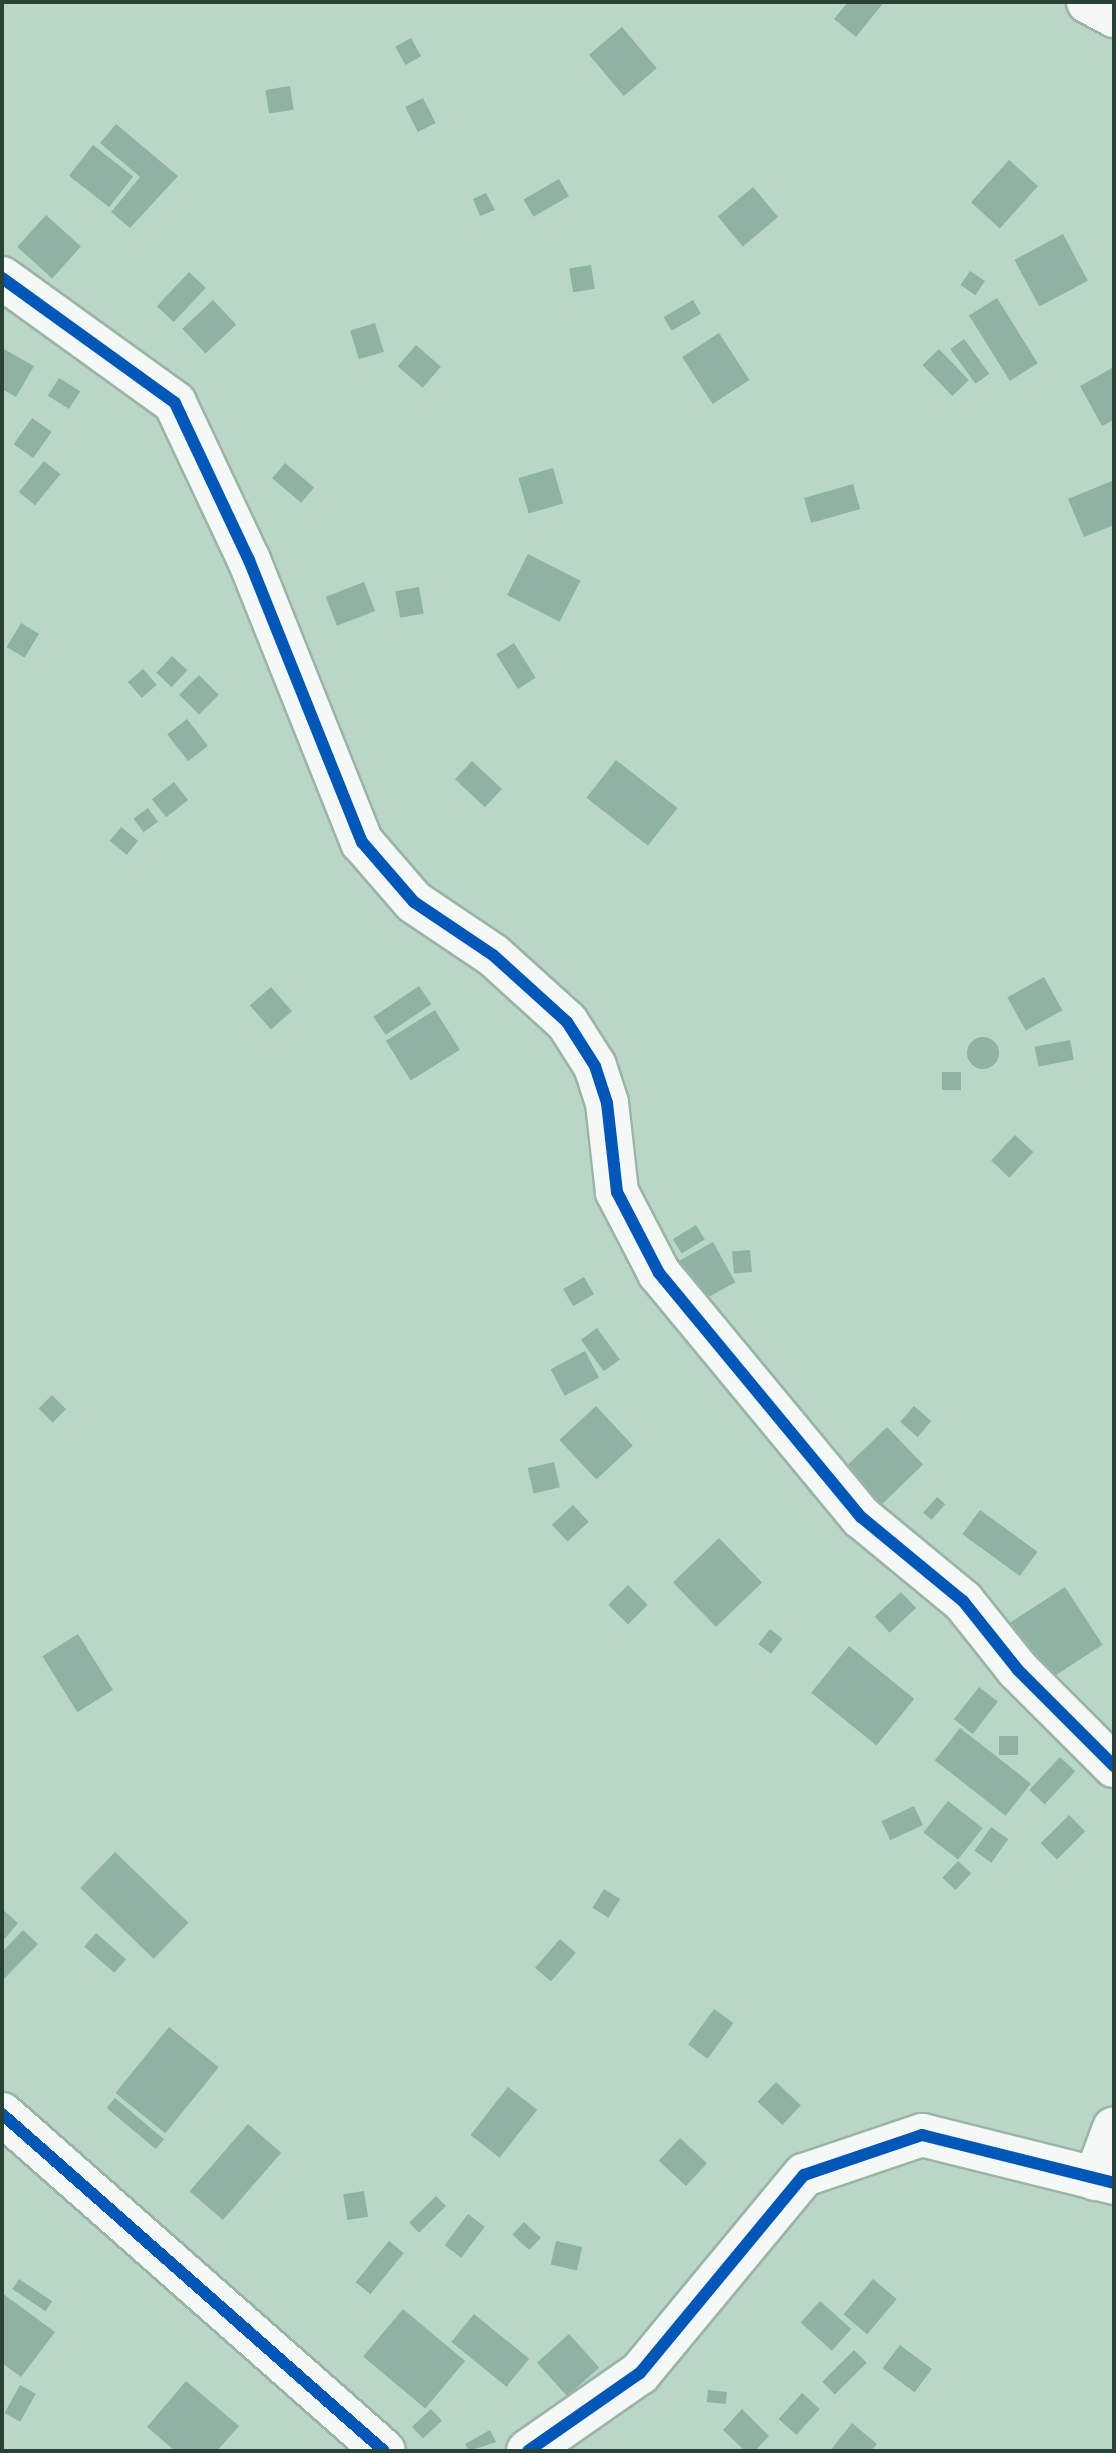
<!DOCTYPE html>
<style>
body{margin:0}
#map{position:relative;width:1116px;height:2453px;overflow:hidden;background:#b8d7c7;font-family:"Open Sans",sans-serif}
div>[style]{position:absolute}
.building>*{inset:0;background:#8eb3a2;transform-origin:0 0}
.round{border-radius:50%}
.roads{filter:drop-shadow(2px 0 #9cb4a7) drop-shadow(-2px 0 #9cb4a7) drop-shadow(0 2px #9cb4a7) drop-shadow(0 -2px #9cb4a7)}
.minor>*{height:42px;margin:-21px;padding:0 21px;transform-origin:21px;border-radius:21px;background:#f4f9f7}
.cycleway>*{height:12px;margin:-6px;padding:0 6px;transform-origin:6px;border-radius:6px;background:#0057b8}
span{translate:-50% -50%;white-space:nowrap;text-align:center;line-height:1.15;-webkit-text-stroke:6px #abe4c7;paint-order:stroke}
.frame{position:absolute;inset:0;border:4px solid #2a4136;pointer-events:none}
</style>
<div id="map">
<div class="building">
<div style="clip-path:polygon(848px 2px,884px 2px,856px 37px,834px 19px)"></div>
<div style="left:622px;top:27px;width:54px;height:43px;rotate:50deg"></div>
<div style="left:411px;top:38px;width:21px;height:18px;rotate:61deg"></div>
<div style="left:290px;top:86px;width:24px;height:25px;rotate:81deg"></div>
<div style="left:423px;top:98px;width:28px;height:20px;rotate:63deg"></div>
<div style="clip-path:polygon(116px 124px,178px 176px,130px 228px,111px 212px,140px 177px,100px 143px)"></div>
<div style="left:93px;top:145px;width:51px;height:39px;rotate:38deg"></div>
<div style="left:1009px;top:160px;width:39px;height:57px;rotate:42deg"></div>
<div style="left:559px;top:179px;width:20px;height:41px;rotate:60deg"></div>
<div style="left:753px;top:187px;width:39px;height:46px;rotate:50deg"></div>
<div style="clip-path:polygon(486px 193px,495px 210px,480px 216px,473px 199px)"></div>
<div style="left:46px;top:215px;width:47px;height:43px;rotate:42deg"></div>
<div style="left:1063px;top:234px;width:53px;height:55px;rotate:62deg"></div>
<div style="left:591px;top:265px;width:24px;height:22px;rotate:81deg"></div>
<div style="left:970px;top:271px;width:18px;height:17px;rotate:34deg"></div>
<div style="left:189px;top:272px;width:23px;height:47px;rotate:43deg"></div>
<div style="left:997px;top:298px;width:77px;height:33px;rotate:58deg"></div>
<div style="left:213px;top:300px;width:34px;height:42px;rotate:47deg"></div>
<div style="left:693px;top:300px;width:16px;height:34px;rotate:60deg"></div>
<div style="left:375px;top:323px;width:30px;height:26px;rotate:73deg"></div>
<div style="left:719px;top:333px;width:56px;height:44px;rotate:57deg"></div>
<div style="left:964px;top:339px;width:43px;height:17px;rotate:54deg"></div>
<div style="left:416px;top:345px;width:33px;height:28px;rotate:41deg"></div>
<div style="clip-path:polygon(2px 348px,34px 366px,16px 397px,2px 389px)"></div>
<div style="left:939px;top:349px;width:43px;height:23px;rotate:46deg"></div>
<div style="clip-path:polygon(1114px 367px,1114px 420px,1102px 426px,1080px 386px)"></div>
<div style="left:59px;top:378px;width:25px;height:21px;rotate:32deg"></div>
<div style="left:32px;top:418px;width:24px;height:32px;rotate:35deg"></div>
<div style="left:44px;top:461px;width:21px;height:40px;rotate:39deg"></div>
<div style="left:285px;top:463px;width:38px;height:20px;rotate:40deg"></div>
<div style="left:553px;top:468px;width:37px;height:36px;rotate:74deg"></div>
<div style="clip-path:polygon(1114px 480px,1114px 525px,1084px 537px,1068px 499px)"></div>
<div style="left:853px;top:484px;width:26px;height:51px;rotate:74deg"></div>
<div style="left:528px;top:554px;width:59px;height:46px;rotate:27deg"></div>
<div style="left:364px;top:582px;width:31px;height:41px;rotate:69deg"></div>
<div style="left:419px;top:587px;width:27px;height:24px;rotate:80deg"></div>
<div style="left:21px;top:623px;width:21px;height:28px;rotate:31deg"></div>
<div style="left:514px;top:643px;width:41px;height:21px;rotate:58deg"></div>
<div style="left:172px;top:656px;width:21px;height:23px;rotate:43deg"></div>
<div style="left:143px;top:669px;width:21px;height:20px;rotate:49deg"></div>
<div style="left:199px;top:675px;width:28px;height:28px;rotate:45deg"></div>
<div style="left:187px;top:719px;width:34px;height:25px;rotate:52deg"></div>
<div style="left:616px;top:760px;width:78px;height:48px;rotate:38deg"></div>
<div style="left:472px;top:761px;width:41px;height:25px;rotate:43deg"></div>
<div style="left:174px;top:782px;width:23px;height:28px;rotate:52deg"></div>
<div style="left:148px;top:808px;width:17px;height:18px;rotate:54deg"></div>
<div style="left:121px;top:827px;width:22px;height:18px;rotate:39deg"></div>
<div style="left:1044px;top:977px;width:38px;height:42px;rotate:61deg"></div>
<div style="left:419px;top:986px;width:22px;height:55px;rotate:56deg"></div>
<div style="left:271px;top:987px;width:32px;height:28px;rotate:49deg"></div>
<div style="left:435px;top:1010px;width:47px;height:58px;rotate:58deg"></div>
<div class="round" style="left:967px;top:1037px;width:32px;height:32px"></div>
<div style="left:1070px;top:1040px;width:20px;height:36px;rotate:79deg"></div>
<div style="left:961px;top:1072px;width:18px;height:19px;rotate:90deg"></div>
<div style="left:1015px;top:1135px;width:25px;height:35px;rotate:43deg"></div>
<div style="left:696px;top:1225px;width:17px;height:27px;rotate:59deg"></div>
<div style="left:713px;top:1242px;width:46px;height:39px;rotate:61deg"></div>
<div style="left:750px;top:1250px;width:22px;height:18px;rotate:85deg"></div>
<div style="left:584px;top:1277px;width:20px;height:24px;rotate:60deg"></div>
<div style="left:597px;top:1328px;width:39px;height:20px;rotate:54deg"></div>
<div style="left:585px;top:1351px;width:30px;height:39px;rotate:62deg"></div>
<div style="left:52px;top:1395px;width:20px;height:19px;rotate:45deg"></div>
<div style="left:596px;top:1406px;width:54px;height:50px;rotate:47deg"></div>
<div style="left:914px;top:1406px;width:23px;height:21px;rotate:41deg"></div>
<div style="left:887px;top:1427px;width:52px;height:62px;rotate:46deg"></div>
<div style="left:554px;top:1462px;width:26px;height:27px;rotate:77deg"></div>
<div style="left:937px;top:1497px;width:11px;height:21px;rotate:41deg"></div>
<div style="left:573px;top:1505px;width:23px;height:29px;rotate:47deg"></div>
<div style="left:980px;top:1510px;width:71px;height:30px;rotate:36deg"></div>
<div style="left:719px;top:1538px;width:62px;height:64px;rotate:46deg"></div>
<div style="left:628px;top:1585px;width:28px;height:28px;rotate:45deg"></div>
<div style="left:1065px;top:1587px;width:69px;height:67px;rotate:57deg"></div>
<div style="left:901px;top:1592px;width:22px;height:36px;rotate:47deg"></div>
<div style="left:770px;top:1629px;width:16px;height:19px;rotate:38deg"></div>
<div style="left:78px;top:1634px;width:66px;height:42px;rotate:58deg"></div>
<div style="left:849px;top:1646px;width:84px;height:60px;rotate:39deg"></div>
<div style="left:979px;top:1687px;width:24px;height:41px;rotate:38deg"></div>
<div style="left:960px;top:1728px;width:90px;height:41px;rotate:38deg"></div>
<div style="left:999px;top:1736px;width:19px;height:19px"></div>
<div style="left:1060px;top:1757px;width:21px;height:45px;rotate:43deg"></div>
<div style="left:948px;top:1801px;width:44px;height:40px;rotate:38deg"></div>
<div style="left:914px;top:1806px;width:21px;height:36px;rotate:65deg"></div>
<div style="left:1069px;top:1815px;width:23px;height:40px;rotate:45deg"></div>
<div style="left:991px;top:1827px;width:21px;height:29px;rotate:35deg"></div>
<div style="left:115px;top:1852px;width:102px;height:50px;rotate:44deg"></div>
<div style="left:958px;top:1861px;width:18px;height:23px;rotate:43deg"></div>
<div style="left:604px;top:1889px;width:19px;height:22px;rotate:32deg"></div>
<div style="clip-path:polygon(2px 1909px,18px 1923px,2px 1942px)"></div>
<div style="clip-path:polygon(23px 1930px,38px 1944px,2px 1981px,2px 1952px)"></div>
<div style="left:96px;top:1933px;width:40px;height:18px;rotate:41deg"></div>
<div style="left:560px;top:1939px;width:21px;height:38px;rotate:41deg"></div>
<div style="left:714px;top:2009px;width:24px;height:44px;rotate:36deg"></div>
<div style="left:169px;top:2027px;width:64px;height:85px;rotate:39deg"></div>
<div style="left:776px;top:2082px;width:34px;height:27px;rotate:43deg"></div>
<div style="left:508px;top:2087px;width:37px;height:61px;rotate:38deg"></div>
<div style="left:115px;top:2098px;width:64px;height:13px;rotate:40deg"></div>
<div style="left:248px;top:2124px;width:44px;height:89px;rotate:41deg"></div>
<div style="left:680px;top:2138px;width:37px;height:31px;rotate:43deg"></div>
<div style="left:364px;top:2191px;width:26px;height:21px;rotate:81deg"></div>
<div style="left:436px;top:2196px;width:14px;height:38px;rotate:45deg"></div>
<div style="left:468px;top:2214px;width:21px;height:39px;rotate:37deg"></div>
<div style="left:524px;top:2222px;width:23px;height:17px;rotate:43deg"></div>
<div style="left:389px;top:2241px;width:19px;height:53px;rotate:39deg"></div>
<div style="left:556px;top:2241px;width:27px;height:24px;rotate:13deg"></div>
<div style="left:19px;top:2279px;width:40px;height:12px;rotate:34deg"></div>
<div style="left:873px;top:2279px;width:31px;height:46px;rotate:40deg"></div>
<div style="clip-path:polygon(2px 2293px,55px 2332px,21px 2377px,2px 2363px)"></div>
<div style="left:820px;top:2301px;width:42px;height:29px;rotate:42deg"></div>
<div style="left:403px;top:2309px;width:81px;height:62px;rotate:40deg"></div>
<div style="left:474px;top:2314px;width:71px;height:36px;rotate:39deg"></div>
<div style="left:569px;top:2334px;width:45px;height:43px;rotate:48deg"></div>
<div style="left:900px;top:2345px;width:40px;height:29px;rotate:37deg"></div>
<div style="left:854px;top:2350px;width:18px;height:45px;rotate:45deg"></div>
<div style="clip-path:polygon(186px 2381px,239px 2426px,217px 2451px,175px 2451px,147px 2427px)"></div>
<div style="left:20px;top:2385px;width:18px;height:32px;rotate:29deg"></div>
<div style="left:708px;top:2390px;width:19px;height:12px;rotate:6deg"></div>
<div style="left:802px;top:2393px;width:24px;height:35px;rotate:42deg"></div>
<div style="left:431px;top:2409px;width:16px;height:26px;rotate:47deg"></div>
<div style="clip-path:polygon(742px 2409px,769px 2436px,755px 2451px,745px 2451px,723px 2430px)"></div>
<div style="clip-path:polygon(852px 2423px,877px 2444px,871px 2451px,830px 2451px)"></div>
<div style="clip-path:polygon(490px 2430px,496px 2442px,469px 2451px,465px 2444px)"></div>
</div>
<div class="roads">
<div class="minor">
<div style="left:1088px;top:2px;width:30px;rotate:28deg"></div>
<div style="left:2px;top:278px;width:213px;rotate:35.8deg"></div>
<div style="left:175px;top:403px;width:174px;rotate:64.8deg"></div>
<div style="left:249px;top:560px;width:304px;rotate:68.2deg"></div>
<div style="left:362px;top:842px;width:79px;rotate:49.1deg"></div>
<div style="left:414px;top:902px;width:95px;rotate:33.9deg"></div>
<div style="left:493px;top:955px;width:100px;rotate:42.2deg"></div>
<div style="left:567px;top:1022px;width:52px;rotate:57.5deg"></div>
<div style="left:595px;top:1066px;width:39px;rotate:72deg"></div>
<div style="left:607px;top:1103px;width:90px;rotate:83.6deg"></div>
<div style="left:617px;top:1192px;width:91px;rotate:62.6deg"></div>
<div style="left:659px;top:1273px;width:317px;rotate:50.4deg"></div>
<div style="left:861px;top:1517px;width:132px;rotate:39.5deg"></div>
<div style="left:963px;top:1601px;width:88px;rotate:51.4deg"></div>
<div style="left:1018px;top:1670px;width:136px;rotate:45deg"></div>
<div style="left:2px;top:2114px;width:509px;rotate:41.42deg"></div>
<div style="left:1095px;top:2179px;width:54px;rotate:-69.6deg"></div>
<div style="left:528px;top:2451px;width:136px;rotate:-34.9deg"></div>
<div style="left:640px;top:2373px;width:257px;rotate:-50.4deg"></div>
<div style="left:804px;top:2175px;width:125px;rotate:-18.7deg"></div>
<div style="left:922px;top:2135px;width:198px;rotate:14deg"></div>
</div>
</div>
<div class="cycleway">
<div style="left:2px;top:278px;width:213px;rotate:35.8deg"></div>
<div style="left:175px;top:403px;width:174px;rotate:64.8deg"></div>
<div style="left:249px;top:560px;width:304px;rotate:68.2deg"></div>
<div style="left:362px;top:842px;width:79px;rotate:49.1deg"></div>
<div style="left:414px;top:902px;width:95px;rotate:33.9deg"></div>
<div style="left:493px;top:955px;width:100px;rotate:42.2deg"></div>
<div style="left:567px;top:1022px;width:52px;rotate:57.5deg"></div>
<div style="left:595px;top:1066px;width:39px;rotate:72deg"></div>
<div style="left:607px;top:1103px;width:90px;rotate:83.6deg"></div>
<div style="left:617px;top:1192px;width:91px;rotate:62.6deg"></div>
<div style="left:659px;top:1273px;width:317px;rotate:50.4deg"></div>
<div style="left:861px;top:1517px;width:132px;rotate:39.5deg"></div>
<div style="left:963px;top:1601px;width:88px;rotate:51.4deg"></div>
<div style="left:1018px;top:1670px;width:136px;rotate:45deg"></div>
<div style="left:2px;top:2114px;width:509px;rotate:41.42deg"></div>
<div style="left:528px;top:2451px;width:136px;rotate:-34.9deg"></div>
<div style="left:640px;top:2373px;width:257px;rotate:-50.4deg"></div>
<div style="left:804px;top:2175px;width:125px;rotate:-18.7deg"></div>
<div style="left:922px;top:2135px;width:198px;rotate:14deg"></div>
</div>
<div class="frame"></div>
</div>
